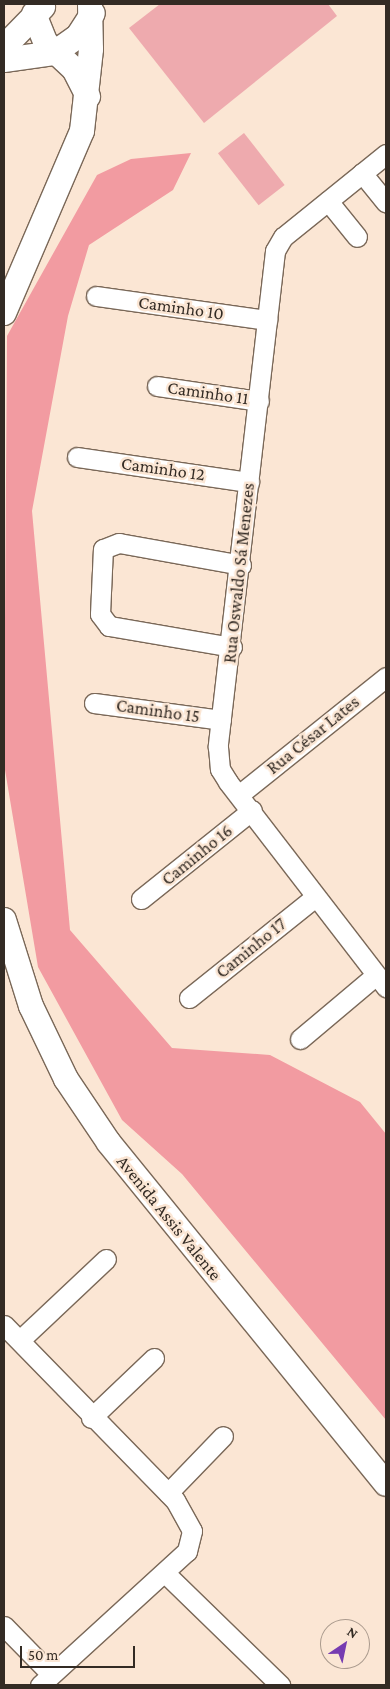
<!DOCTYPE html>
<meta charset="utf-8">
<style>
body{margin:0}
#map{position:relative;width:390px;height:1689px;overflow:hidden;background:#fbe6d4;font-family:"Crimson Pro",serif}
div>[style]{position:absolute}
.green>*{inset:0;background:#eeaaae;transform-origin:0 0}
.forest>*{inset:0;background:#f29ba1}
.roads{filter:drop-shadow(1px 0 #7a6858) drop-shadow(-1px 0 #7a6858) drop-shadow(0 1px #7a6858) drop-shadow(0 -1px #7a6858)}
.minor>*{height:19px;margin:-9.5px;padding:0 9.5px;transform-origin:9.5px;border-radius:9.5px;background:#fff}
.major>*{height:24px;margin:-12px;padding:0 12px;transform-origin:12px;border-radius:12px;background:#fff}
span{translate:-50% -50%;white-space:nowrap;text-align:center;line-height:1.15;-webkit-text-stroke:5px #fbe6d4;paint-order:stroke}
.street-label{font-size:18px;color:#332b24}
.frame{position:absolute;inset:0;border:5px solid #332b24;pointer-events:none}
.north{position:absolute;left:320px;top:1619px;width:50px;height:50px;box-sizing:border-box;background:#fbe6d4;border:1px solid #ab9b8e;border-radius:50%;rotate:34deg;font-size:14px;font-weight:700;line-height:20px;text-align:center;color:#332b24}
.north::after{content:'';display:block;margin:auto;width:18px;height:22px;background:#763bb1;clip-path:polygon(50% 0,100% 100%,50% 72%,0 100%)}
.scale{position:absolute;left:20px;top:1646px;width:115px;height:22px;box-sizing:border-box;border:2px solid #332b24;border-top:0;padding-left:6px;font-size:15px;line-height:18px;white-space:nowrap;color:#332b24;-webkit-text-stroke:4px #fbe6d4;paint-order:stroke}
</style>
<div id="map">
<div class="green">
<div style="clip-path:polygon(160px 4px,328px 4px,337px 16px,204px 123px,129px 28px)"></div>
<div style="left:244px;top:133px;width:66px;height:33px;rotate:52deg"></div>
</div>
<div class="forest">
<div style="clip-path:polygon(191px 153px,173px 190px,89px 245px,68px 316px,32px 511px,70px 930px,172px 1048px,270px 1055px,360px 1102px,386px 1134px,386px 1420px,182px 1174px,122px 1120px,38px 967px,4px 764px,7px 336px,97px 175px,131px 159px)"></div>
</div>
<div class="roads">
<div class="minor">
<div style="left:386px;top:154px;width:132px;rotate:141.1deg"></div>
<div style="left:283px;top:237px;width:16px;rotate:120deg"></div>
<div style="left:275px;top:251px;width:499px;rotate:96.6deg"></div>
<div style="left:218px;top:747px;width:22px;rotate:85deg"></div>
<div style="left:220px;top:769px;width:15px;rotate:58deg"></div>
<div style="left:228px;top:782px;width:259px;rotate:52.4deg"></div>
<div style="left:362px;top:173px;width:38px;rotate:51deg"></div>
<div style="left:328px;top:201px;width:46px;rotate:51.1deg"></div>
<div style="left:96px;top:296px;width:173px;rotate:8deg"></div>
<div style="left:157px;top:386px;width:103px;rotate:8.4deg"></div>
<div style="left:77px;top:457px;width:174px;rotate:8.3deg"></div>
<div style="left:232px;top:647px;width:125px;rotate:-170.3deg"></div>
<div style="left:109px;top:626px;width:15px;rotate:-127deg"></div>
<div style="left:100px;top:614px;width:65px;rotate:-87.4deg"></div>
<div style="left:103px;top:549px;width:17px;rotate:-21deg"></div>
<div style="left:119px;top:543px;width:124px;rotate:10.2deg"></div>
<div style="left:94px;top:703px;width:128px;rotate:7.6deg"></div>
<div style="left:240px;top:794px;width:187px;rotate:-38.7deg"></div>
<div style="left:141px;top:899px;width:142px;rotate:-38.7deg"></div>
<div style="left:189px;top:998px;width:160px;rotate:-38.7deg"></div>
<div style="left:300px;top:1039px;width:99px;rotate:-40.1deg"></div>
<div style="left:4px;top:1325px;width:245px;rotate:45.7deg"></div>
<div style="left:175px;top:1500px;width:35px;rotate:61deg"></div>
<div style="left:192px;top:1531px;width:21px;rotate:104deg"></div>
<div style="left:187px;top:1551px;width:199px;rotate:137.6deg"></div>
<div style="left:20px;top:1340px;width:118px;rotate:-43.3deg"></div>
<div style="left:91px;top:1418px;width:87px;rotate:-43.6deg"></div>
<div style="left:168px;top:1493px;width:79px;rotate:-46deg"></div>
<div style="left:165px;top:1573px;width:161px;rotate:44.2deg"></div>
<div style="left:4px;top:1626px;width:67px;rotate:45.6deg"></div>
</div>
<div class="major">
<div style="left:34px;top:14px;width:31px;rotate:68deg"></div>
<div style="left:46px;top:43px;width:38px;rotate:43deg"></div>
<div style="left:74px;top:69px;width:31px;rotate:63deg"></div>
<div style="left:4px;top:47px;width:56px;rotate:-45.7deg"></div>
<div style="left:4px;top:60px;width:50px;rotate:-8deg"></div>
<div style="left:54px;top:53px;width:29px;rotate:-35deg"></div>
<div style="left:78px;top:36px;width:27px;rotate:-57deg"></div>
<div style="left:4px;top:313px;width:198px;rotate:-66.8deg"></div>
<div style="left:82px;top:131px;width:82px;rotate:-83.7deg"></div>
<div style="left:91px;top:49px;width:45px;rotate:-91.3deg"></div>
<div style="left:4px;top:920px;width:90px;rotate:72.6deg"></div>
<div style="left:31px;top:1006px;width:81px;rotate:64.4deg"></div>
<div style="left:66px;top:1079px;width:77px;rotate:56.1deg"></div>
<div style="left:109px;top:1143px;width:439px;rotate:50.9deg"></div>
</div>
</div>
<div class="street-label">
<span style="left:181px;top:308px;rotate:8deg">Caminho 10</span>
<span style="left:208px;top:393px;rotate:8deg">Caminho 11</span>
<span style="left:163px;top:469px;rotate:8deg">Caminho 12</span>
<span style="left:239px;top:573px;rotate:-84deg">Rua Oswaldo Sá Menezes</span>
<span style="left:158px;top:711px;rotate:8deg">Caminho 15</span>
<span style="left:313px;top:735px;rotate:-39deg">Rua César Lates</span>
<span style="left:197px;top:855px;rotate:-39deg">Caminho 16</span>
<span style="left:251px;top:948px;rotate:-39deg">Caminho 17</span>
<span style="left:169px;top:1218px;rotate:51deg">Avenida Assis Valente</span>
</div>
<div class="frame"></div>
<div class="north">N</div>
<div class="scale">50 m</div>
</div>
